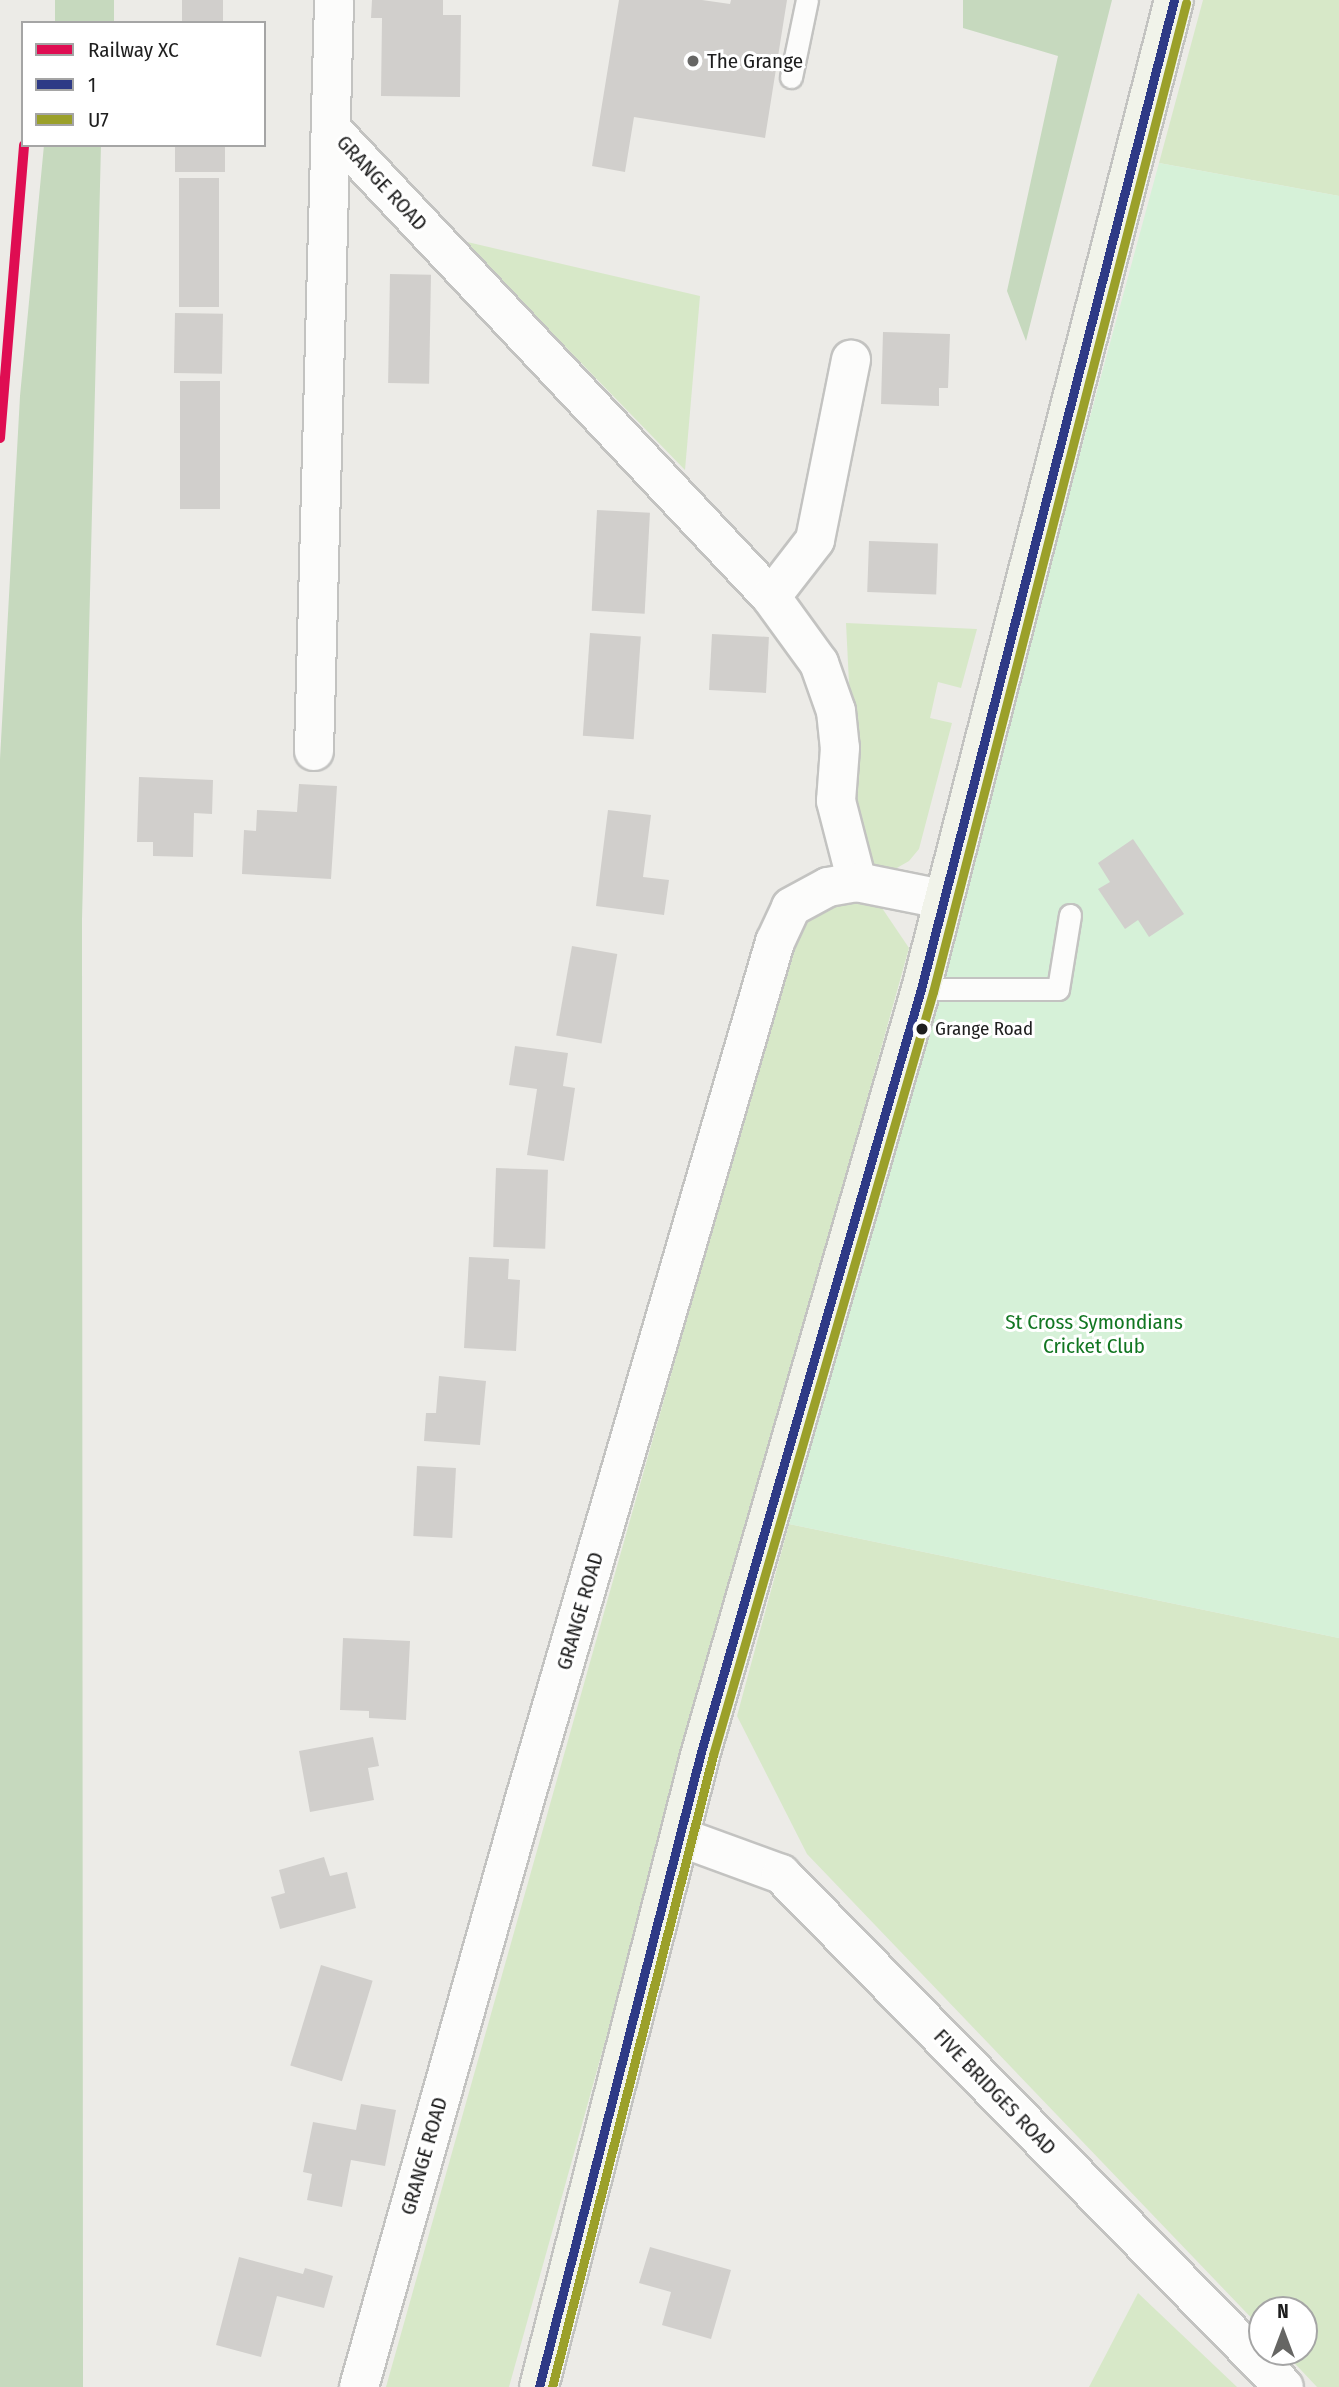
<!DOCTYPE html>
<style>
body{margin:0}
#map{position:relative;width:1339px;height:2387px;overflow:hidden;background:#ecebe7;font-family:"Fira Sans Condensed",sans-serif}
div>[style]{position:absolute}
.grass>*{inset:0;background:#d7e8c8}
.forest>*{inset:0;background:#c6d9be;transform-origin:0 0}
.park>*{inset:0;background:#d6f1d8}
.building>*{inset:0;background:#d1cfcc;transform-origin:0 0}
.roads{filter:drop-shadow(2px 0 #c3c3c1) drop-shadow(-2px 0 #c3c3c1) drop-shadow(0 2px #c3c3c1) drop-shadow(0 -2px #c3c3c1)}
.lane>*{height:21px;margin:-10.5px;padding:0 10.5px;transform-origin:10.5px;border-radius:10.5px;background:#fcfcfb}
.street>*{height:38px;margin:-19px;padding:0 19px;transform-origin:19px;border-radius:19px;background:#fcfcfb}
.secondary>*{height:38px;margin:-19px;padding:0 19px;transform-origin:19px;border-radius:19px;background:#f1f3ea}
.bus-1>*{height:9px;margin:-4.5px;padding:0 4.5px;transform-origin:4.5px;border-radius:4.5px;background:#2e3a86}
.bus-2>*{height:9px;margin:-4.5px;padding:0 4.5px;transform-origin:4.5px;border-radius:4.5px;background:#9ba02a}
.rail-1>*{height:10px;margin:-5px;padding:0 5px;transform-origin:5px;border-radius:5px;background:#df0d52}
.dots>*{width:19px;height:19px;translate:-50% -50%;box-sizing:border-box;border:4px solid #fff;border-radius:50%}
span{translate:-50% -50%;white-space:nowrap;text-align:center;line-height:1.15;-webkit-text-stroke:6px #fff;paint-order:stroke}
.bus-label{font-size:19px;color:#1e1e1e}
.left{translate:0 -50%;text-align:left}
.poi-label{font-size:21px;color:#1e1e1e}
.street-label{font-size:21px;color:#1e1e1e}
.park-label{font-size:21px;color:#127622}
.legend{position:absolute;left:21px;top:21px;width:245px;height:126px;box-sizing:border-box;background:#fff;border:2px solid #a5a5a5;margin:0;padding:9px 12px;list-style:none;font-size:21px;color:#1e1e1e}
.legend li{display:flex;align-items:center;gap:14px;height:35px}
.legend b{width:35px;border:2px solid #a5a5a5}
.north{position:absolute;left:1248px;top:2296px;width:70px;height:70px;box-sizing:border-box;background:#fff;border:2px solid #a5a5a5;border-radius:50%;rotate:0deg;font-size:19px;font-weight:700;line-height:28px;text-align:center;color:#1e1e1e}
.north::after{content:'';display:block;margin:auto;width:24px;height:32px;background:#666664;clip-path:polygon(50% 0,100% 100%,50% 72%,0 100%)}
</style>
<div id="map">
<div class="grass">
<div style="clip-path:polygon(1203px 0,1339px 0,1339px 196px,1159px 163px)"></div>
<div style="clip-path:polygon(463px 241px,700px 296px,685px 470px)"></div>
<div style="clip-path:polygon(846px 623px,977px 629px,961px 688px,938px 682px,930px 718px,952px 723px,919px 849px,909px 861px,895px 869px,867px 865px,857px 844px)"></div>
<div style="clip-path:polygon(853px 898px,882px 908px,909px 948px,509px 2387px,386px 2387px,788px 959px,796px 937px,809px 916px,827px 903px)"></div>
<div style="clip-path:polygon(789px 1524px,1339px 1638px,1339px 2387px,1317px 2387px,1284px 2352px,1304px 2352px,1304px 2310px,1262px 2310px,1262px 2329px,807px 1854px,737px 1716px)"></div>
<div style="clip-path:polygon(1138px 2293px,1237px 2387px,1089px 2387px)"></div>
</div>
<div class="forest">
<div style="left:55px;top:0;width:59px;height:23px"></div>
<div style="clip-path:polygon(963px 0,1112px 0,1026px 341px,1007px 291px,1058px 56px,963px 28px)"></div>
<div style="clip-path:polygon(44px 145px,101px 145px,82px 920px,83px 2387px,0 2387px,0 759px,20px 396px)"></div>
</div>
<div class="park">
<div style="clip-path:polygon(1159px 163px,1339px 196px,1339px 1638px,789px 1524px)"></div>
</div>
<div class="building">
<div style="left:182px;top:0;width:41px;height:23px"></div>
<div style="clip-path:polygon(372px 0,443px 0,443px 15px,461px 15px,460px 97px,381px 96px,382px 18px,371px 18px)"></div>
<div style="clip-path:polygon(619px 0,702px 0,730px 4px,731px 0,787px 0,765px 138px,634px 117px,625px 172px,592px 166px)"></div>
<div style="left:175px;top:145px;width:50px;height:27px"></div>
<div style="left:179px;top:178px;width:40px;height:129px"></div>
<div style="left:390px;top:274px;width:41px;height:109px;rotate:1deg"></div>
<div style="left:175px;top:313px;width:48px;height:60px;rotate:1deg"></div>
<div style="clip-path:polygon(883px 332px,950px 334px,948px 388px,939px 388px,939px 406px,881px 404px)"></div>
<div style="left:180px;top:381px;width:40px;height:128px"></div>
<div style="left:597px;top:510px;width:53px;height:101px;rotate:3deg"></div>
<div style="left:869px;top:541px;width:69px;height:51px;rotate:2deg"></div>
<div style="left:590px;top:633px;width:51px;height:103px;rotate:4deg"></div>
<div style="left:712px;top:634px;width:57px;height:56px;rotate:3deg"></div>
<div style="clip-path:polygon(139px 777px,213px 780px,212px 814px,194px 813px,193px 857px,153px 856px,153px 842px,137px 842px)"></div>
<div style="clip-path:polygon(299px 784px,337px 786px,331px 879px,242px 874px,244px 830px,256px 831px,257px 810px,297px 812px)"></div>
<div style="clip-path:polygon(608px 810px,651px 815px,643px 877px,669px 880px,664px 915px,596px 906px)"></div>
<div style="clip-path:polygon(1133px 839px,1184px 914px,1149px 937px,1138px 920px,1125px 929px,1098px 889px,1110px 882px,1098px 863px)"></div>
<div style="left:572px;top:946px;width:46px;height:91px;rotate:10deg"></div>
<div style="clip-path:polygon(515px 1046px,568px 1053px,563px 1086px,575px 1088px,564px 1161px,527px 1155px,537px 1089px,509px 1085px)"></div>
<div style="left:496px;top:1168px;width:52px;height:79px;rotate:2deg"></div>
<div style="clip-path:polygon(469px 1257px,509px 1259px,508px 1279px,520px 1280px,516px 1351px,464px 1348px)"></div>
<div style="clip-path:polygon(439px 1376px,486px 1381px,480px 1445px,424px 1441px,426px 1413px,436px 1413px)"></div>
<div style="left:417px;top:1466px;width:39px;height:70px;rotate:3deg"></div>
<div style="clip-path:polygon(343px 1638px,410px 1641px,406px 1720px,369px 1718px,369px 1711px,340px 1710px)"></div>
<div style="clip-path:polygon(373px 1737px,379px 1766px,368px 1768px,374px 1800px,310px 1812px,299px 1751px)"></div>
<div style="clip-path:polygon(324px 1857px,330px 1876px,347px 1872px,356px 1908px,280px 1929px,271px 1897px,285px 1893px,279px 1870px)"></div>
<div style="left:321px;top:1965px;width:54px;height:105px;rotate:17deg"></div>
<div style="clip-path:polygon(361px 2104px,396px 2110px,385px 2166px,351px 2160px,342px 2207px,307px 2200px,312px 2174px,303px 2172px,313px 2122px,356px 2130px)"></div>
<div style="clip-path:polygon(650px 2247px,731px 2270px,711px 2339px,662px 2325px,671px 2292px,639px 2283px)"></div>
<div style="clip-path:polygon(239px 2257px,303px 2274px,305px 2268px,333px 2276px,324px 2308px,277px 2296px,261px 2357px,216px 2345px)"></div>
</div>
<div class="roads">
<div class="lane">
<div style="left:791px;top:77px;width:79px;rotate:-78.3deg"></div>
<div style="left:921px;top:989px;width:137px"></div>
<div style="left:1058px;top:989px;width:75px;rotate:-80.8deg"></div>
</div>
<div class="street">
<div style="left:332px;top:130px;width:641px;rotate:46.77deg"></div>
<div style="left:771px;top:597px;width:82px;rotate:54deg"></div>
<div style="left:819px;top:663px;width:51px;rotate:70.5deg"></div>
<div style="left:836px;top:711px;width:37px;rotate:84deg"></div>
<div style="left:840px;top:748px;width:53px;rotate:94.3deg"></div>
<div style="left:836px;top:801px;width:84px;rotate:75.5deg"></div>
<div style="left:771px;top:597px;width:72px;rotate:-52.3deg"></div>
<div style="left:815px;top:540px;width:184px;rotate:-78.7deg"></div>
<div style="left:314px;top:751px;width:751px;rotate:-88.47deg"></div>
<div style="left:680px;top:1837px;width:108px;rotate:20.1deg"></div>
<div style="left:781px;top:1874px;width:718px;rotate:45.56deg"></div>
<div style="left:359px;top:2387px;width:615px;rotate:-74.25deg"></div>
<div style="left:526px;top:1795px;width:889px;rotate:-73.73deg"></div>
<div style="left:775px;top:942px;width:38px;rotate:-65deg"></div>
<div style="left:791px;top:907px;width:42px;rotate:-28.4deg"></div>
<div style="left:828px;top:887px;width:29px;rotate:-10deg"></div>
<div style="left:857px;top:882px;width:87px;rotate:11.3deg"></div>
</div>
<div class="secondary">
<div style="left:539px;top:2387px;width:655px;rotate:-75.69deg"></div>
<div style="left:701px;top:1752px;width:794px;rotate:-73.92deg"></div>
<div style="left:921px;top:989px;width:1021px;rotate:-75.65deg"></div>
</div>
</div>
<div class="bus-1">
<div style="left:539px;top:2387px;width:655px;rotate:-75.69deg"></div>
<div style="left:701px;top:1752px;width:794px;rotate:-73.92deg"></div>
<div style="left:921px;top:989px;width:1021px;rotate:-75.65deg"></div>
</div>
<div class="bus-2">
<div style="left:552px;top:2387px;width:652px;rotate:-75.71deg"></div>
<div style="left:713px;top:1755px;width:794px;rotate:-73.92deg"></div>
<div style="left:933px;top:992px;width:1021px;rotate:-75.65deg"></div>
</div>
<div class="rail-1">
<div style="left:0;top:438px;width:294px;rotate:-85.3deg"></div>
</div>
<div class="dots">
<div style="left:693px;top:61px;background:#666664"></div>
<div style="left:922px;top:1029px;background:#1e1e1e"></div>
</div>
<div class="bus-label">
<span class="left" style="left:935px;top:1029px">Grange Road</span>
</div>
<div class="poi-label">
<span class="left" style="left:707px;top:61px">The Grange</span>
</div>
<div class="street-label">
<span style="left:382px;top:183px;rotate:47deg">GRANGE ROAD</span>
<span style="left:580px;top:1611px;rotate:-74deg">GRANGE ROAD</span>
<span style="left:995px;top:2092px;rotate:46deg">FIVE BRIDGES ROAD</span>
<span style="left:424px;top:2156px;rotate:-74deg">GRANGE ROAD</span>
</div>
<div class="park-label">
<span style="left:1094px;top:1334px">St Cross Symondians<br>Cricket Club</span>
</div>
<ul class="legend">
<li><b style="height:9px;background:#df0d52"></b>Railway XC</li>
<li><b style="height:9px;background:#2e3a86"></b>1</li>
<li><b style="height:9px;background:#9ba02a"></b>U7</li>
</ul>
<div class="north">N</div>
</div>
